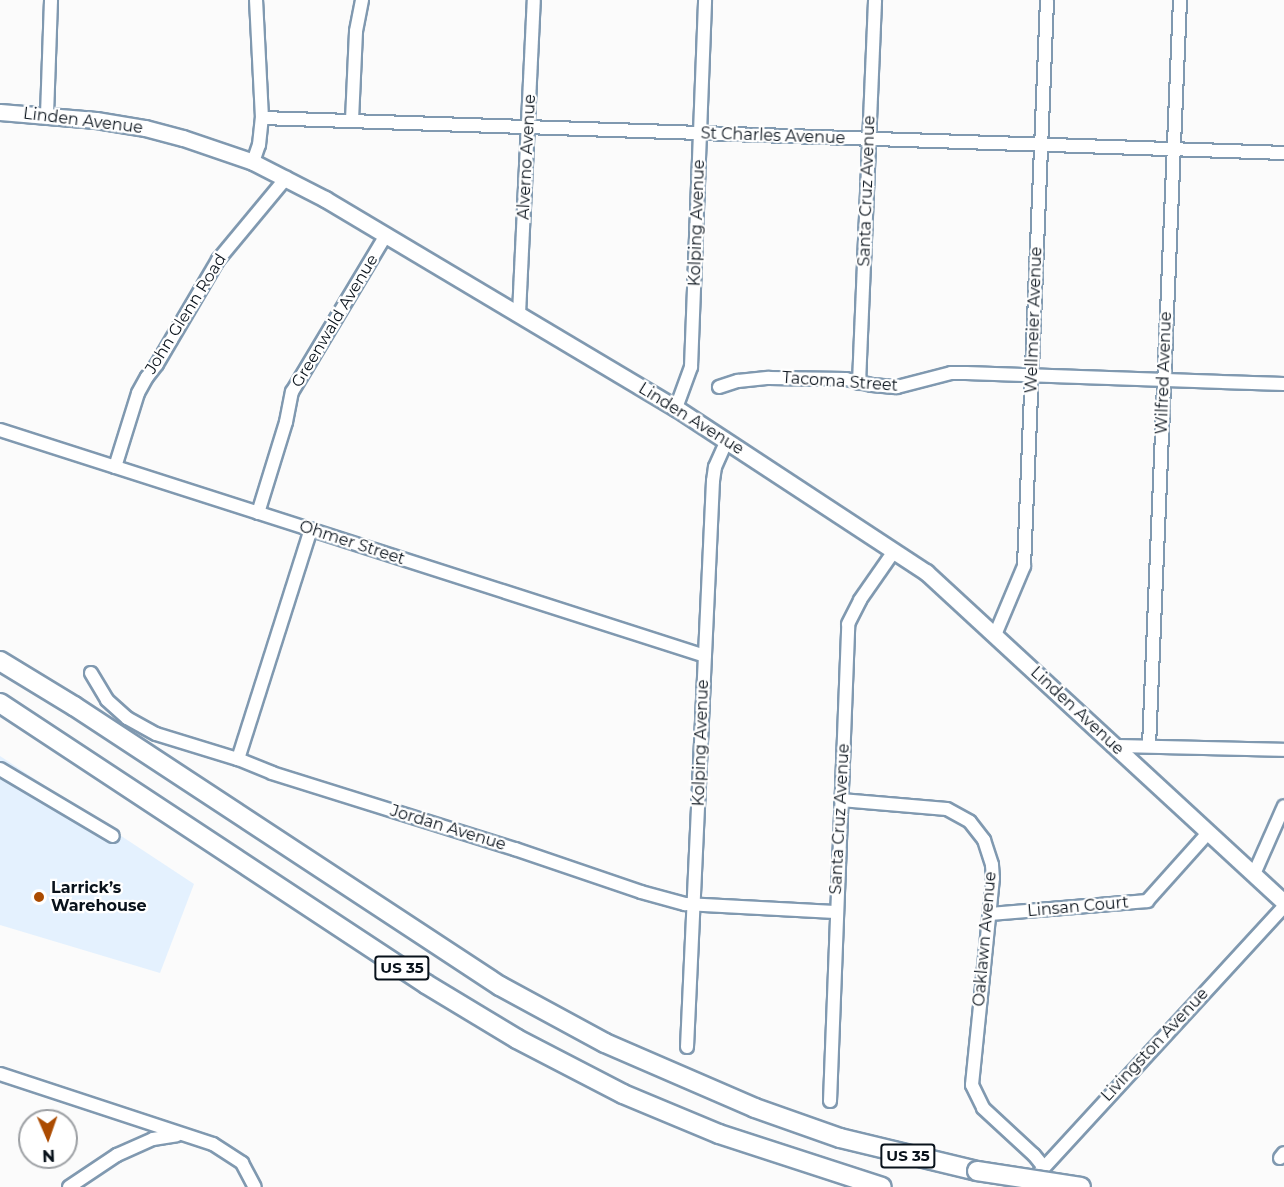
<!DOCTYPE html>
<meta charset="utf-8">
<style>
body{margin:0}
#map{position:relative;width:1284px;height:1187px;overflow:hidden;background:#fbfbfb;font-family:Montserrat,sans-serif}
div>[style]{position:absolute}
.built>*{inset:0;background:#e4f1fe}
.roads{filter:drop-shadow(2px 0 #8099b0) drop-shadow(-2px 0 #8099b0) drop-shadow(0 2px #8099b0) drop-shadow(0 -2px #8099b0)}
.minor>*{height:12px;margin:-6px;padding:0 6px;transform-origin:6px;border-radius:6px;background:#fff}
.major>*{height:15px;margin:-7.5px;padding:0 7.5px;transform-origin:7.5px;border-radius:7.5px;background:#fff}
.highway>*{height:18px;margin:-9px;padding:0 9px;transform-origin:9px;border-radius:9px;background:#fff}
.bridges{filter:drop-shadow(2px 0 #8099b0) drop-shadow(-2px 0 #8099b0) drop-shadow(0 2px #8099b0) drop-shadow(0 -2px #8099b0)}
.highway-bridge>*{height:18px;margin:-9px;padding:0 9px;transform-origin:9px;border-radius:9px;background:#fff}
.dots>*{width:16px;height:16px;translate:-50% -50%;box-sizing:border-box;border:3px solid #fff;border-radius:50%}
span{translate:-50% -50%;white-space:nowrap;text-align:center;line-height:1.15;-webkit-text-stroke:4.5px #fff;paint-order:stroke}
.shield-label span{padding:2px 4px;background:#fff;border:2px solid;border-radius:4px;-webkit-text-stroke-width:0}
.shield-label{font-size:15px;color:#09121b;font-weight:700}
.street-label{font-size:16px;color:#09121b}
.poi-label{font-size:16px;color:#09121b;font-weight:700}
.left{translate:0 -50%;text-align:left}
.north{position:absolute;left:18px;top:1109px;width:60px;height:60px;box-sizing:border-box;background:#fff;border:2px solid #9da0a4;border-radius:50%;rotate:178deg;font-size:16px;font-weight:700;line-height:24px;text-align:center;color:#09121b}
.north::after{content:'';display:block;margin:auto;width:21px;height:27px;background:#ab4b01;clip-path:polygon(50% 0,100% 100%,50% 72%,0 100%)}
</style>
<div id="map">
<div class="built">
<div style="clip-path:polygon(0 756px,194px 884px,160px 973px,0 925px)"></div>
</div>
<div class="roads">
<div class="minor">
<div style="left:47px;top:115px;width:115px;rotate:-88deg"></div>
<div style="left:262px;top:118px;width:1023px;rotate:1.96deg"></div>
<div style="left:352px;top:120px;width:89px;rotate:-87.4deg"></div>
<div style="left:356px;top:31px;width:32px;rotate:-79deg"></div>
<div style="left:253px;top:162px;width:18px;rotate:-71deg"></div>
<div style="left:259px;top:145px;width:27px;rotate:-84deg"></div>
<div style="left:262px;top:118px;width:118px;rotate:-92.9deg"></div>
<div style="left:519px;top:314px;width:314px;rotate:-87.3deg"></div>
<div style="left:859px;top:383px;width:383px;rotate:-87.6deg"></div>
<div style="left:719px;top:387px;width:20px;rotate:-18deg"></div>
<div style="left:738px;top:381px;width:31px;rotate:-6deg"></div>
<div style="left:769px;top:378px;width:77px;rotate:0.7deg"></div>
<div style="left:846px;top:379px;width:27px;rotate:13deg"></div>
<div style="left:872px;top:385px;width:25px;rotate:5deg"></div>
<div style="left:897px;top:387px;width:56px;rotate:-14.5deg"></div>
<div style="left:951px;top:373px;width:15px"></div>
<div style="left:966px;top:373px;width:318px;rotate:2deg"></div>
<div style="left:676px;top:408px;width:44px;rotate:-69.9deg"></div>
<div style="left:691px;top:367px;width:367px;rotate:-87.8deg"></div>
<div style="left:0;top:430px;width:740px;rotate:17.77deg"></div>
<div style="left:115px;top:467px;width:77px;rotate:-72.7deg"></div>
<div style="left:138px;top:393px;width:18px;rotate:-61deg"></div>
<div style="left:147px;top:377px;width:16px;rotate:-52deg"></div>
<div style="left:157px;top:364px;width:121px;rotate:-59.6deg"></div>
<div style="left:218px;top:260px;width:107px;rotate:-50.3deg"></div>
<div style="left:258px;top:513px;width:95px;rotate:-72.9deg"></div>
<div style="left:286px;top:422px;width:31px;rotate:-79deg"></div>
<div style="left:292px;top:392px;width:183px;rotate:-59.1deg"></div>
<div style="left:995px;top:635px;width:75px;rotate:-67.2deg"></div>
<div style="left:1024px;top:566px;width:566px;rotate:-87.67deg"></div>
<div style="left:91px;top:673px;width:31px;rotate:59deg"></div>
<div style="left:107px;top:700px;width:27px;rotate:42deg"></div>
<div style="left:127px;top:718px;width:33px;rotate:29deg"></div>
<div style="left:156px;top:734px;width:86px;rotate:17deg"></div>
<div style="left:238px;top:759px;width:37px;rotate:22deg"></div>
<div style="left:272px;top:773px;width:255px;rotate:17.4deg"></div>
<div style="left:515px;top:849px;width:133px;rotate:18.8deg"></div>
<div style="left:641px;top:892px;width:46px;rotate:15.3deg"></div>
<div style="left:685px;top:904px;width:150px;rotate:3.1deg"></div>
<div style="left:1113px;top:746px;width:171px;rotate:1.3deg"></div>
<div style="left:1149px;top:746px;width:747px;rotate:-87.62deg"></div>
<div style="left:238px;top:759px;width:241px;rotate:-72.4deg"></div>
<div style="left:0;top:769px;width:131px;rotate:30.7deg"></div>
<div style="left:841px;top:800px;width:106px;rotate:4.9deg"></div>
<div style="left:947px;top:809px;width:26px;rotate:29deg"></div>
<div style="left:970px;top:822px;width:23px;rotate:52deg"></div>
<div style="left:984px;top:840px;width:26px;rotate:72deg"></div>
<div style="left:992px;top:865px;width:13px;rotate:86deg"></div>
<div style="left:993px;top:878px;width:208px;rotate:95.8deg"></div>
<div style="left:972px;top:1085px;width:25px;rotate:64deg"></div>
<div style="left:983px;top:1108px;width:69px;rotate:42.7deg"></div>
<div style="left:1034px;top:1155px;width:14px;rotate:51deg"></div>
<div style="left:1254px;top:874px;width:74px;rotate:-66.2deg"></div>
<div style="left:990px;top:914px;width:158px;rotate:-4.7deg"></div>
<div style="left:1147px;top:901px;width:91px;rotate:-48.1deg"></div>
<div style="left:687px;top:1047px;width:567px;rotate:-87.37deg"></div>
<div style="left:713px;top:481px;width:14px;rotate:-82deg"></div>
<div style="left:715px;top:467px;width:27px;rotate:-66deg"></div>
<div style="left:0;top:1074px;width:224px;rotate:18.2deg"></div>
<div style="left:213px;top:1144px;width:35px;rotate:33deg"></div>
<div style="left:242px;top:1163px;width:27px;rotate:62deg"></div>
<div style="left:830px;top:1101px;width:477px;rotate:-87.8deg"></div>
<div style="left:848px;top:624px;width:27px;rotate:-63deg"></div>
<div style="left:860px;top:600px;width:60px;rotate:-55.2deg"></div>
<div style="left:1280px;top:1158px;width:6px;rotate:-51deg"></div>
<div style="left:1039px;top:1173px;width:362px;rotate:-47.4deg"></div>
<div style="left:69px;top:1187px;width:58px;rotate:-33.7deg"></div>
<div style="left:117px;top:1155px;width:39px;rotate:-24deg"></div>
<div style="left:153px;top:1139px;width:24px;rotate:-9deg"></div>
</div>
<div class="major">
<div style="left:0;top:112px;width:96px;rotate:4.8deg"></div>
<div style="left:96px;top:120px;width:50px;rotate:9.3deg"></div>
<div style="left:145px;top:128px;width:39px;rotate:15deg"></div>
<div style="left:183px;top:138px;width:74px;rotate:18.9deg"></div>
<div style="left:253px;top:162px;width:81px;rotate:27.2deg"></div>
<div style="left:325px;top:199px;width:409px;rotate:30.8deg"></div>
<div style="left:676px;top:408px;width:299px;rotate:33.3deg"></div>
<div style="left:926px;top:572px;width:487px;rotate:42.7deg"></div>
</div>
<div class="highway">
<div style="left:0;top:661px;width:87px;rotate:31.3deg"></div>
<div style="left:74px;top:706px;width:510px;rotate:33.32deg"></div>
<div style="left:500px;top:986px;width:119px;rotate:28.5deg"></div>
<div style="left:605px;top:1043px;width:163px;rotate:23.4deg"></div>
<div style="left:755px;top:1108px;width:90px;rotate:19.4deg"></div>
<div style="left:840px;top:1138px;width:141px;rotate:13.5deg"></div>
<div style="left:0;top:703px;width:510px;rotate:33.41deg"></div>
<div style="left:426px;top:984px;width:106px;rotate:31.1deg"></div>
<div style="left:517px;top:1039px;width:119px;rotate:27.4deg"></div>
<div style="left:623px;top:1094px;width:104px;rotate:22.6deg"></div>
<div style="left:719px;top:1134px;width:171px;rotate:18deg"></div>
</div>
</div>
<div class="bridges">
<div class="highway-bridge">
<div style="left:977px;top:1171px;width:105px;rotate:8.7deg"></div>
</div>
</div>
<div class="dots">
<div style="left:39px;top:897px;background:#ab4b01"></div>
</div>
<div class="shield-label">
<span style="left:402px;top:968px">US 35</span>
<span style="left:908px;top:1156px">US 35</span>
</div>
<div class="street-label">
<span style="left:83px;top:121px;rotate:7deg">Linden Avenue</span>
<span style="left:773px;top:136px;rotate:2deg">St Charles Avenue</span>
<span style="left:527px;top:157px;rotate:-87deg">Alverno Avenue</span>
<span style="left:867px;top:191px;rotate:-88deg">Santa Cruz Avenue</span>
<span style="left:697px;top:223px;rotate:-88deg">Kolping Avenue</span>
<span style="left:186px;top:314px;rotate:-58deg">John Glenn Road</span>
<span style="left:1034px;top:320px;rotate:-88deg">Wellmeier Avenue</span>
<span style="left:335px;top:321px;rotate:-59deg">Greenwald Avenue</span>
<span style="left:1164px;top:373px;rotate:-88deg">Wilfred Avenue</span>
<span style="left:840px;top:382px;rotate:4deg">Tacoma Street</span>
<span style="left:691px;top:419px;rotate:32deg">Linden Avenue</span>
<span style="left:352px;top:543px;rotate:18deg">Ohmer Street</span>
<span style="left:1077px;top:711px;rotate:43deg">Linden Avenue</span>
<span style="left:701px;top:743px;rotate:-88deg">Kolping Avenue</span>
<span style="left:840px;top:819px;rotate:-87deg">Santa Cruz Avenue</span>
<span style="left:448px;top:828px;rotate:17deg">Jordan Avenue</span>
<span style="left:1078px;top:907px;rotate:-5deg">Linsan Court</span>
<span style="left:985px;top:939px;rotate:-85deg">Oaklawn Avenue</span>
<span style="left:1155px;top:1045px;rotate:-47deg">Livingston Avenue</span>
</div>
<div class="poi-label">
<span class="left" style="left:51px;top:897px">Larrick’s<br>Warehouse</span>
</div>
<div class="north">N</div>
</div>
